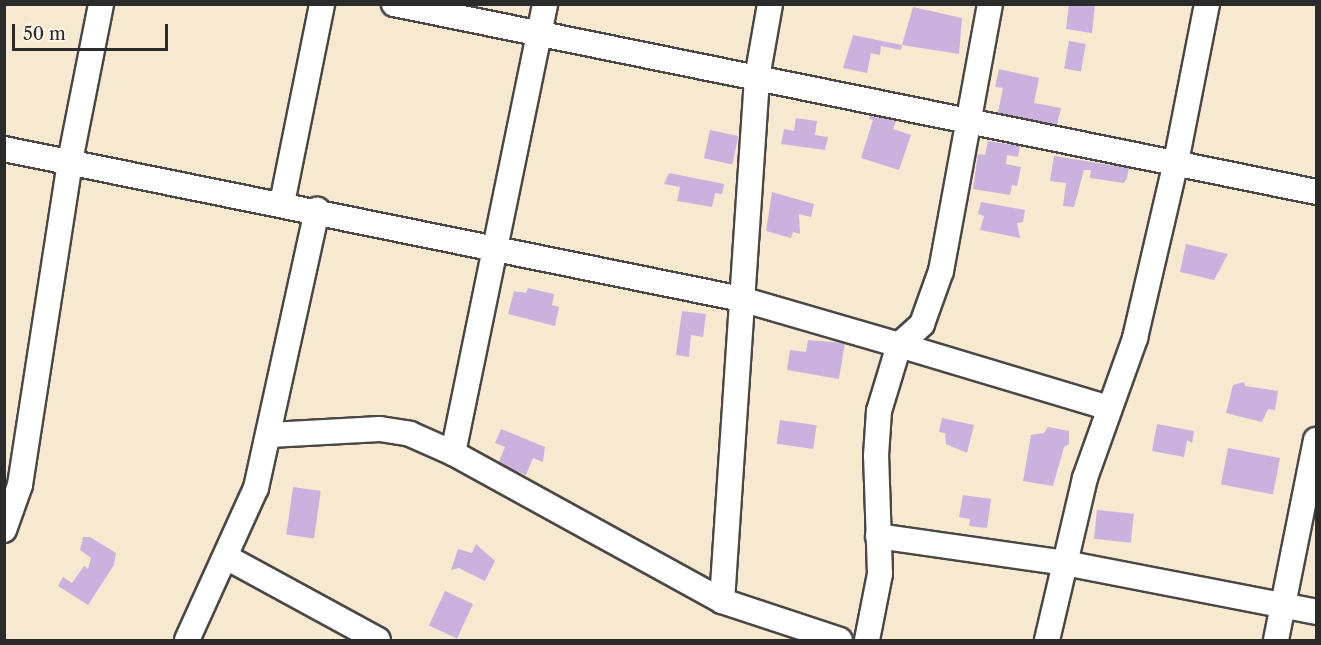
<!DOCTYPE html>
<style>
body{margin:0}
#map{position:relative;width:1321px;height:645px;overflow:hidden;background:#f7e8d0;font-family:"Libre Caslon Text",serif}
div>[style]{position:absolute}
.building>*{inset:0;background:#cbb2de;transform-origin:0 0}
.roads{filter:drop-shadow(2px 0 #4a4744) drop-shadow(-2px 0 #4a4744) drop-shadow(0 2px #4a4744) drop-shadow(0 -2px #4a4744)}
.street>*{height:24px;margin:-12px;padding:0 12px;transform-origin:12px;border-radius:12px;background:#fff}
span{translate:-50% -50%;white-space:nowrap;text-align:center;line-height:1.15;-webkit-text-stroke:4.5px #fcf5e5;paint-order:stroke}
.frame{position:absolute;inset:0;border:6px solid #2b2b2b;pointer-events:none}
.scale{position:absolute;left:12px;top:24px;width:156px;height:27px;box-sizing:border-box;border:3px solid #2b2b2b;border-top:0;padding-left:8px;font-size:18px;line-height:21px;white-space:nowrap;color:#2b2b2b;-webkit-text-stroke:4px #fcf5e5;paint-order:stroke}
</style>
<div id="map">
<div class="building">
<div style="clip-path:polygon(1069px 4px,1095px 4px,1092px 33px,1066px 29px)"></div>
<div style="clip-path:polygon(913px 7px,962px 18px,959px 54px,902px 45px)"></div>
<div style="clip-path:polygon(853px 35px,902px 45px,901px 50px,881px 46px,880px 55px,871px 53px,867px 73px,843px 68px)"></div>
<div style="left:1069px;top:41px;width:17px;height:28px;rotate:10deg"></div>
<div style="clip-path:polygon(999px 69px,1039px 78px,1034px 103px,1061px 108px,1056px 129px,997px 117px,1003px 88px,995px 87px)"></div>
<div style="clip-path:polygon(872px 110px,897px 119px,893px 129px,911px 135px,899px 170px,861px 158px,873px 120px,869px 119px)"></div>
<div style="clip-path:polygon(796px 118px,817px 121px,815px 135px,828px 137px,825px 150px,781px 144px,784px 129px,794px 131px)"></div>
<div style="left:710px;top:130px;width:29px;height:29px;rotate:12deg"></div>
<div style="clip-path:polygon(988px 141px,1020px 146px,1018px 157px,1007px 155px,1006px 164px,1021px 167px,1017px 186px,1012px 185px,1010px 195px,973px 189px,978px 154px,985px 155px)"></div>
<div style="clip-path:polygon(1054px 156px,1129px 168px,1127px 178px,1124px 183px,1090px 178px,1091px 170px,1084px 170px,1074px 207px,1063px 206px,1066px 183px,1050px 181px)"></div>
<div style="clip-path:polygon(669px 173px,724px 184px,722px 194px,715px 193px,712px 207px,677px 201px,680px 187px,664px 184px)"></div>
<div style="clip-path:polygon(772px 192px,814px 204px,811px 217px,799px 214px,800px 234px,793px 232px,791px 238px,766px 231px)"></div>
<div style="clip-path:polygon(981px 202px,1025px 210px,1023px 222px,1017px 223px,1020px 238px,980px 230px,984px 216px,978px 214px)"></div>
<div style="clip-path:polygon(1186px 244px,1228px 254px,1214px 280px,1180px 272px)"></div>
<div style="clip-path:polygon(528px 288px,554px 294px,552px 305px,559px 307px,555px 326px,508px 314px,514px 291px,526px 293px)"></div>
<div style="clip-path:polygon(682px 311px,706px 314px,703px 337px,691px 335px,689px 357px,676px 355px)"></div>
<div style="clip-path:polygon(808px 340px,845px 343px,839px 379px,787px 370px,790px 350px,806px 352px)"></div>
<div style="clip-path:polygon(1244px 382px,1245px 386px,1278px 391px,1275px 410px,1268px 409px,1262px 422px,1226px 413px,1233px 385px)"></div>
<div style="clip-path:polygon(942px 418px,974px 425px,967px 453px,946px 444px,945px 433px,939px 432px)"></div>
<div style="left:780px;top:420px;width:37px;height:24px;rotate:8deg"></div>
<div style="clip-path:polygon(1157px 424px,1194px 431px,1192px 443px,1187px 440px,1184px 457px,1152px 451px)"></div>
<div style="clip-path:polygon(1048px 427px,1069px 431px,1069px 444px,1064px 447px,1053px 486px,1023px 481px,1031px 435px,1044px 433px)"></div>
<div style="clip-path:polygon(501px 429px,545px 447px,543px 462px,533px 458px,526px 475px,498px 464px,505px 447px,495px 443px)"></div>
<div style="left:1228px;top:448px;width:53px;height:37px;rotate:11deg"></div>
<div style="left:293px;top:487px;width:28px;height:48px;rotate:8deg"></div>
<div style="clip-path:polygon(963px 495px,991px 499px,987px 528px,969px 526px,970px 519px,959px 517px)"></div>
<div style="left:1097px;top:510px;width:37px;height:29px;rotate:6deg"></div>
<div style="clip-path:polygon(83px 537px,90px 537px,116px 553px,114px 565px,88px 605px,58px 586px,63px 577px,72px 583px,84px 566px,88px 569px,91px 558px,80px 550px)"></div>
<div style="clip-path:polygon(476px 544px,495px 561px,485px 581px,459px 568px,451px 570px,458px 549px,472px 553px)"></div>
<div style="left:445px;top:591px;width:31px;height:38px;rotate:25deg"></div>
</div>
<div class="roads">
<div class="street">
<div style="left:394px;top:4px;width:941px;rotate:11.52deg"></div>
<div style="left:4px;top:149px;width:752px;rotate:11.5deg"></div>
<div style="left:741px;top:299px;width:165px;rotate:16.2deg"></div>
<div style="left:899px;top:345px;width:31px;rotate:-42deg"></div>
<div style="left:922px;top:324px;width:56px;rotate:-70.3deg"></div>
<div style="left:941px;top:271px;width:271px;rotate:-79.6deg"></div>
<div style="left:282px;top:203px;width:203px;rotate:-78.6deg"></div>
<div style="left:270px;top:435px;width:110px;rotate:-3.1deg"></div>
<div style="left:380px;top:429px;width:30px;rotate:9deg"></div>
<div style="left:410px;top:434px;width:47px;rotate:23.8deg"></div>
<div style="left:453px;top:453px;width:307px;rotate:28.8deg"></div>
<div style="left:722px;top:601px;width:124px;rotate:18.3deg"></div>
<div style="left:453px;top:453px;width:458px;rotate:-78.4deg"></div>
<div style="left:4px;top:530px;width:48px;rotate:-70.4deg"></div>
<div style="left:20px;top:485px;width:328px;rotate:-81.2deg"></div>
<div style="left:70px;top:161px;width:160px;rotate:-78.8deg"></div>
<div style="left:878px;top:536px;width:189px;rotate:8.2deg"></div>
<div style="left:1065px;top:563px;width:256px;rotate:11deg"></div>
<div style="left:226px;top:557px;width:173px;rotate:28.6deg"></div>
<div style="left:722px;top:601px;width:524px;rotate:-86.17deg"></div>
<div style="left:757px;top:78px;width:75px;rotate:-80deg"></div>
<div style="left:187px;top:640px;width:167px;rotate:-65.6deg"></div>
<div style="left:256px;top:488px;width:285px;rotate:-77.6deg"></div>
<div style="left:867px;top:640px;width:67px;rotate:-78.9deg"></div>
<div style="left:880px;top:574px;width:118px;rotate:-91.9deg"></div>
<div style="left:876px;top:456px;width:45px;rotate:-86.2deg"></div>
<div style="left:879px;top:411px;width:69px;rotate:-73.1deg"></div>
<div style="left:899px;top:345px;width:219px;rotate:16.7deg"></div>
<div style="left:1047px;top:640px;width:166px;rotate:-76.8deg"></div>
<div style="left:1085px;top:478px;width:149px;rotate:-70.3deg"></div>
<div style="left:1135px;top:338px;width:181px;rotate:-76.9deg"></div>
<div style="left:1176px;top:162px;width:161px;rotate:-78.9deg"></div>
<div style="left:1276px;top:640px;width:204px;rotate:-78.7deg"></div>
</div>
</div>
<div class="frame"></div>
<div class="scale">50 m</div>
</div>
